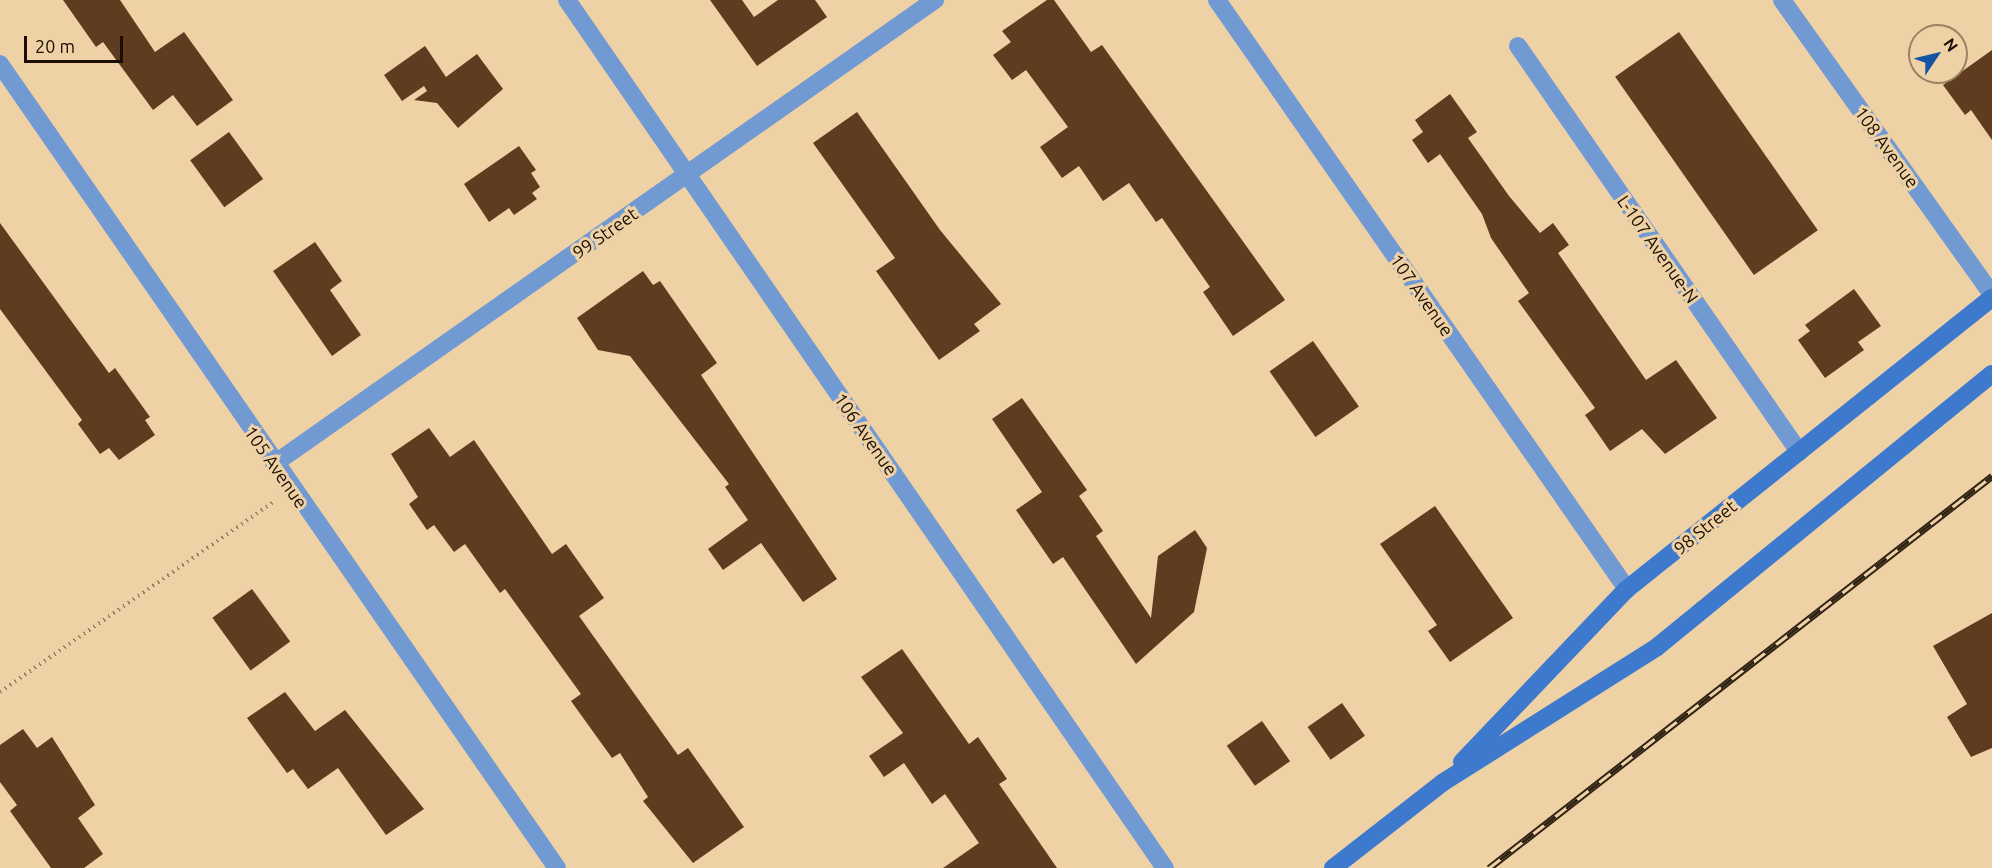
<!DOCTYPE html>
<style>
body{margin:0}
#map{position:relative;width:1992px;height:868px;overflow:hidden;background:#efd1a6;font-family:Ubuntu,sans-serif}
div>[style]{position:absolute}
.building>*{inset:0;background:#5f3b1f;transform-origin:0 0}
.path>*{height:4px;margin-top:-2px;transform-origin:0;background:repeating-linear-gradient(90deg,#957f61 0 1.5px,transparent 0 6px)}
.service>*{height:18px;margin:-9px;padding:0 9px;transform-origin:9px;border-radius:9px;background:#729ad2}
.minor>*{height:18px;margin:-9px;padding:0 9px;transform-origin:9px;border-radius:9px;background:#729ad2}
.tertiary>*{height:18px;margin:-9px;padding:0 9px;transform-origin:9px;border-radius:9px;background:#729ad2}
.secondary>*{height:18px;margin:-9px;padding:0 9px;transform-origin:9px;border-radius:9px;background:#3d79cc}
.rail>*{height:7px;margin-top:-3.5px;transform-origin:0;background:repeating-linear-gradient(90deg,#efd1a6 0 14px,#302313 0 28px);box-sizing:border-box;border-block:2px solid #302313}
span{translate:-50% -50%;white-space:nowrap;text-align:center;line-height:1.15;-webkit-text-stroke:6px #efd1a6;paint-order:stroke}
.street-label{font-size:18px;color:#1a0f02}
.north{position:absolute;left:1908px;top:24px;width:60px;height:60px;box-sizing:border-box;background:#efd1a6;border:2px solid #9a8364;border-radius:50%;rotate:55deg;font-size:16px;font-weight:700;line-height:24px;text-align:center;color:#1a0f02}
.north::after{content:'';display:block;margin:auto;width:21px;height:27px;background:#1554a4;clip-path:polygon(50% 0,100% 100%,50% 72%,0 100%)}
.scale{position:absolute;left:24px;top:36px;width:99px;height:27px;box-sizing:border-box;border:3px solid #1a0f02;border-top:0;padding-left:8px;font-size:18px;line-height:21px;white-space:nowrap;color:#1a0f02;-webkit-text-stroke:4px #efd1a6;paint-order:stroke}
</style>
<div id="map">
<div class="building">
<div style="clip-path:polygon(63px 0,120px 0,155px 52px,184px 32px,233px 100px,197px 126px,173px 95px,153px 110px,103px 42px,96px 47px)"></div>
<div style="clip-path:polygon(710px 0,742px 0,754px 17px,778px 0,815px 0,827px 17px,757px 66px)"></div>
<div style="clip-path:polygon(1047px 0,1054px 0,1091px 52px,1102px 45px,1285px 300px,1233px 336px,1203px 292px,1210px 287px,1162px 218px,1156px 222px,1129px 183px,1103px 201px,1079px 166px,1062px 178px,1040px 147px,1068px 127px,1026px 70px,1012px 80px,993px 55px,1011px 42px,1002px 31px)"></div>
<div style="left:1679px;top:32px;width:242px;height:78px;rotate:55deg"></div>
<div style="clip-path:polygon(425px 46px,446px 77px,477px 54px,503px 89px,458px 128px,437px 103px,414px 100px,427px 91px,424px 86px,402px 101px,384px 75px)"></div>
<div style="clip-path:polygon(1992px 50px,1992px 140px,1971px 110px,1965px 115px,1943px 85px)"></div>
<div style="clip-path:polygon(1450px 94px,1477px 132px,1468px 138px,1509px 196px,1540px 233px,1553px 223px,1569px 245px,1558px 253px,1646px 380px,1676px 360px,1717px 418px,1665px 454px,1642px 429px,1610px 451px,1585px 415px,1595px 408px,1518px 301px,1529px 293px,1491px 238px,1482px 214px,1440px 154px,1428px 163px,1412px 140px,1423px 132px,1415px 120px)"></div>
<div style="clip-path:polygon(857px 112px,940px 230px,1001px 304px,974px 324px,980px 331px,939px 360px,876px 271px,895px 258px,813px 143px)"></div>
<div style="left:229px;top:132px;width:58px;height:48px;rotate:54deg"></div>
<div style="clip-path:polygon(519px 146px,536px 170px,531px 173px,540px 187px,532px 193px,537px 199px,514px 215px,509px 208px,489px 222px,464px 184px)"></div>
<div style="clip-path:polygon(0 223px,109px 373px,115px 368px,150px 417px,145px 420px,155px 435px,119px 460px,109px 448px,100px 454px,78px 424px,82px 420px,0 309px)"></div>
<div style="clip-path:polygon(315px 242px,342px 281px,330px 290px,361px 335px,332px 356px,273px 271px)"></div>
<div style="clip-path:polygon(643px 271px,653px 285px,660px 281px,717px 363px,701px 375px,837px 579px,803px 602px,761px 543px,723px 570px,708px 549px,748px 520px,725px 487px,729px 484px,630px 356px,598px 350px,577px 318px)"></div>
<div style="clip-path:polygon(1854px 289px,1881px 326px,1858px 342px,1864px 350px,1825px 378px,1798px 340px,1810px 331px,1805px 325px)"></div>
<div style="left:1313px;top:341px;width:80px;height:53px;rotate:55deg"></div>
<div style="clip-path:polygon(1022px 398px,1087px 490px,1079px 496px,1103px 531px,1096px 536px,1151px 618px,1158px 556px,1195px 530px,1207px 548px,1194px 612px,1136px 664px,1063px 557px,1053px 564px,1016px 510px,1042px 492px,992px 419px)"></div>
<div style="clip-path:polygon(429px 428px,450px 457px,474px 440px,552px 554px,566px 544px,604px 598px,579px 616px,678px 755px,688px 748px,744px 827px,693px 863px,643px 801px,648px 797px,620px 753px,612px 758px,571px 701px,581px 694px,505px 589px,500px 593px,465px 544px,454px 552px,434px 525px,427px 530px,409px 504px,418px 497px,391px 454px)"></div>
<div style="clip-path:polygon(1435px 506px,1513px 618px,1450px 662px,1428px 631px,1437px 625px,1380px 544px)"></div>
<div style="left:252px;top:589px;width:65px;height:49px;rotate:54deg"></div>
<div style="clip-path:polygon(1992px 613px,1992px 748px,1971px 757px,1947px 717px,1967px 704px,1933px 646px)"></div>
<div style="clip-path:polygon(902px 649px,969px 744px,978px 737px,1007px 779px,999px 784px,1057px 868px,943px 868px,979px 843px,945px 794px,932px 804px,904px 763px,884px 777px,869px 756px,903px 733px,861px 677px)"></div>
<div style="clip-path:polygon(285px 692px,315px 731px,345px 710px,424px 809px,386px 835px,338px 768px,308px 789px,293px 769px,287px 773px,247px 718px)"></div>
<div style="left:1342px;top:703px;width:40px;height:42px;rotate:55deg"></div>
<div style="left:1262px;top:721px;width:49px;height:43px;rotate:55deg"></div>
<div style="clip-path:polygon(23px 729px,37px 748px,52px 737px,95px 805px,78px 818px,103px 854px,84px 868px,51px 868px,10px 811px,17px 805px,0 782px,0 745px)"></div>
</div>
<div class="path">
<div style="left:0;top:692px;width:333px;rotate:-34.8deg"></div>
</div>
<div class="service">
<div style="left:1518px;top:46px;width:494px;rotate:55.3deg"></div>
</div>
<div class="minor">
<div style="left:567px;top:0;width:1054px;rotate:55.44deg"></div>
<div style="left:1217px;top:0;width:718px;rotate:55.16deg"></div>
<div style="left:274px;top:464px;width:808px;rotate:-35.07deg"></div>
</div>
<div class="tertiary">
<div style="left:1782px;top:0;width:361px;rotate:54.5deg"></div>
<div style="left:0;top:64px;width:978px;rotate:55.29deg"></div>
</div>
<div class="secondary">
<div style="left:1462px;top:762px;width:239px;rotate:-46.4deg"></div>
<div style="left:1627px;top:589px;width:467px;rotate:-38.6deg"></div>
<div style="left:1333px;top:868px;width:138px;rotate:-37.9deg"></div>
<div style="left:1442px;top:783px;width:254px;rotate:-32.3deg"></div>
<div style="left:1657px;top:647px;width:432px;rotate:-39.2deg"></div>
</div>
<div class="rail">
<div style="left:1489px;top:868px;width:638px;rotate:-37.93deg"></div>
</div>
<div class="street-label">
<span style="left:1887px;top:147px;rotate:54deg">108 Avenue</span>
<span style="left:605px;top:233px;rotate:-35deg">99 Street</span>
<span style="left:1658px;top:249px;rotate:55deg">L-107 Avenue-N</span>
<span style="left:1422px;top:295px;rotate:55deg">107 Avenue</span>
<span style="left:866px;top:434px;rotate:55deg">106 Avenue</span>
<span style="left:276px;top:467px;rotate:55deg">105 Avenue</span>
<span style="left:1705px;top:527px;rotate:-39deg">98 Street</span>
</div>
<div class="north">N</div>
<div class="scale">20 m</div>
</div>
